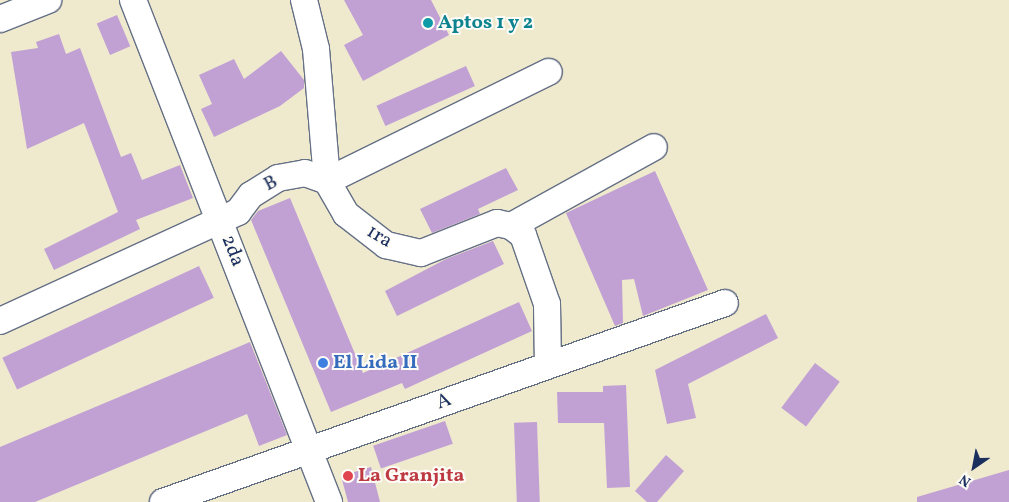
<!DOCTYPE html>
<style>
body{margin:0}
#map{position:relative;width:1009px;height:502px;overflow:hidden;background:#efe9ce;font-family:Vollkorn,serif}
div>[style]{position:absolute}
.building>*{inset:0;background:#c1a1d4;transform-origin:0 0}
.roads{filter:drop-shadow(1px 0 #657085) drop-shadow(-1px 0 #657085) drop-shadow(0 1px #657085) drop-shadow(0 -1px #657085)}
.minor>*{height:26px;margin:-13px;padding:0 13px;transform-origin:13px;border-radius:13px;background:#fff}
.dots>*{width:14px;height:14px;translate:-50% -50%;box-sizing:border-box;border:2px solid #fdfcf7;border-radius:50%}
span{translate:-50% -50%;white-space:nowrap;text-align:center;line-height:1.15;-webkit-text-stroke:4px #fdfcf7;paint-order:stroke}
.culture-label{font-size:20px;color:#0d838f;font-weight:700}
.left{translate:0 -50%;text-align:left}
.street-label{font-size:20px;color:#1b2f5e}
.shop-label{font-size:20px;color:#366cbe;font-weight:700}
.health-label{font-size:20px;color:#be3a42;font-weight:700}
.north{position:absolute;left:949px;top:442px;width:50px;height:50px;-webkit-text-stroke:4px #fdfcf7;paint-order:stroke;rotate:213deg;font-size:14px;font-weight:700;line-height:20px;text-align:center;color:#1b2f5e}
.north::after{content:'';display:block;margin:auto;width:18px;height:22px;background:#1b2f5e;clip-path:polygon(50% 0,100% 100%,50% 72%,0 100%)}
</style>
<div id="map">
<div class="building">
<div style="clip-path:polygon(344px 0,431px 0,449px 35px,363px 81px,344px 45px,363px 35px)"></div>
<div style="left:117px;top:15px;width:34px;height:22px;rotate:67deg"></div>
<div style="clip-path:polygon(59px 34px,66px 54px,80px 48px,121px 157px,131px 153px,142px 180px,180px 165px,193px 198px,136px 220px,140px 229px,54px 270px,44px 249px,118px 212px,84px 123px,27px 149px,11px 52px,38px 48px,36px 42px)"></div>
<div style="clip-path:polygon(281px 51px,304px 80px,304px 88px,280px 106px,214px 137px,201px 109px,212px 104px,199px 75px,234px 59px,244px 79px)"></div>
<div style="left:466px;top:66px;width:22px;height:98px;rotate:66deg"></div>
<div style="clip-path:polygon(506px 168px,518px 190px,478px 209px,480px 214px,432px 233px,420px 209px)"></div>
<div style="clip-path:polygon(655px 171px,708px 290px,643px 316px,634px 279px,622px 280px,623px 323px,615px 326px,566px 213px)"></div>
<div style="clip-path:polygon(290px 198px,363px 373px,519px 302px,532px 331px,405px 389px,402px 383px,331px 412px,251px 220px,258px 211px)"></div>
<div style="clip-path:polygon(493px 241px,504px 264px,397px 316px,385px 291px,446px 259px)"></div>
<div style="left:199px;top:266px;width:35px;height:217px;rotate:65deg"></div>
<div style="clip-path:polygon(766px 314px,778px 338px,688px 384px,696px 418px,667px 424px,655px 370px)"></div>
<div style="clip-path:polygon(250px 342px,287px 435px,259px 446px,247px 414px,35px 502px,0 502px,0 447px)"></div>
<div style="left:815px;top:363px;width:31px;height:56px;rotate:37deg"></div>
<div style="clip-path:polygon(626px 385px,630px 487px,607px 488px,604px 423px,558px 423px,557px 392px,603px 392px,603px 386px)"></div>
<div style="left:445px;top:421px;width:24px;height:76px;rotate:71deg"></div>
<div style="left:537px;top:422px;width:80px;height:23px;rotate:88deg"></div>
<div style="clip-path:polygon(666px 455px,684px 471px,657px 502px,647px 502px,635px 491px)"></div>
<div style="clip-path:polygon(371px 467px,380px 502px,348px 502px,341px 476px)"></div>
<div style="clip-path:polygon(1009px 470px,1009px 502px,917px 502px,917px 497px)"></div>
</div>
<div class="roads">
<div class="minor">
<div style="left:133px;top:0;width:539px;rotate:68.67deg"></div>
<div style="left:304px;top:0;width:50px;rotate:76.2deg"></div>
<div style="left:316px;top:49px;width:132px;rotate:85.2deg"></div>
<div style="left:327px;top:181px;width:38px;rotate:60deg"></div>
<div style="left:346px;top:214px;width:51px;rotate:37.8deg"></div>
<div style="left:386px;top:245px;width:36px;rotate:13deg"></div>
<div style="left:421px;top:253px;width:82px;rotate:-21.5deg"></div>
<div style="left:497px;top:223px;width:14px;rotate:12deg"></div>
<div style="left:511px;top:226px;width:15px;rotate:37deg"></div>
<div style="left:523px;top:235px;width:73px;rotate:70.8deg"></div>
<div style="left:547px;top:304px;width:61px;rotate:89.1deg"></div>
<div style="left:0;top:19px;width:52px;rotate:-21.6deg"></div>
<div style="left:511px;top:226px;width:163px;rotate:-28.9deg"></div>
<div style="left:0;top:321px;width:262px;rotate:-24.6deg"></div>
<div style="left:238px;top:212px;width:21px;rotate:-53deg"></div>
<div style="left:251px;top:195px;width:32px;rotate:-32deg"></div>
<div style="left:278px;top:178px;width:27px;rotate:-10deg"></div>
<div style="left:305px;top:173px;width:23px;rotate:20deg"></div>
<div style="left:327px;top:181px;width:247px;rotate:-26.2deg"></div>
<div style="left:163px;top:502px;width:596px;rotate:-19.5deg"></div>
</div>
</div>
<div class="dots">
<div style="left:428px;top:23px;background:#0f9aa8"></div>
<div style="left:323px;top:363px;background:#3f7fe0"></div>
<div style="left:348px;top:476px;background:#e0444e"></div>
</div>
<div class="culture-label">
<span class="left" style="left:438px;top:23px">Aptos 1 y 2</span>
</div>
<div class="street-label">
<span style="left:271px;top:184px;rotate:-27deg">B</span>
<span style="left:379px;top:237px;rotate:31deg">1ra</span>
<span style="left:232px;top:251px;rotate:69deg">2da</span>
<span style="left:444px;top:402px;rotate:-20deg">A</span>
</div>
<div class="shop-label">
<span class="left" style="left:333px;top:363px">El Lida II</span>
</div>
<div class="health-label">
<span class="left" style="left:358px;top:476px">La Granjita</span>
</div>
<div class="north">N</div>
</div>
